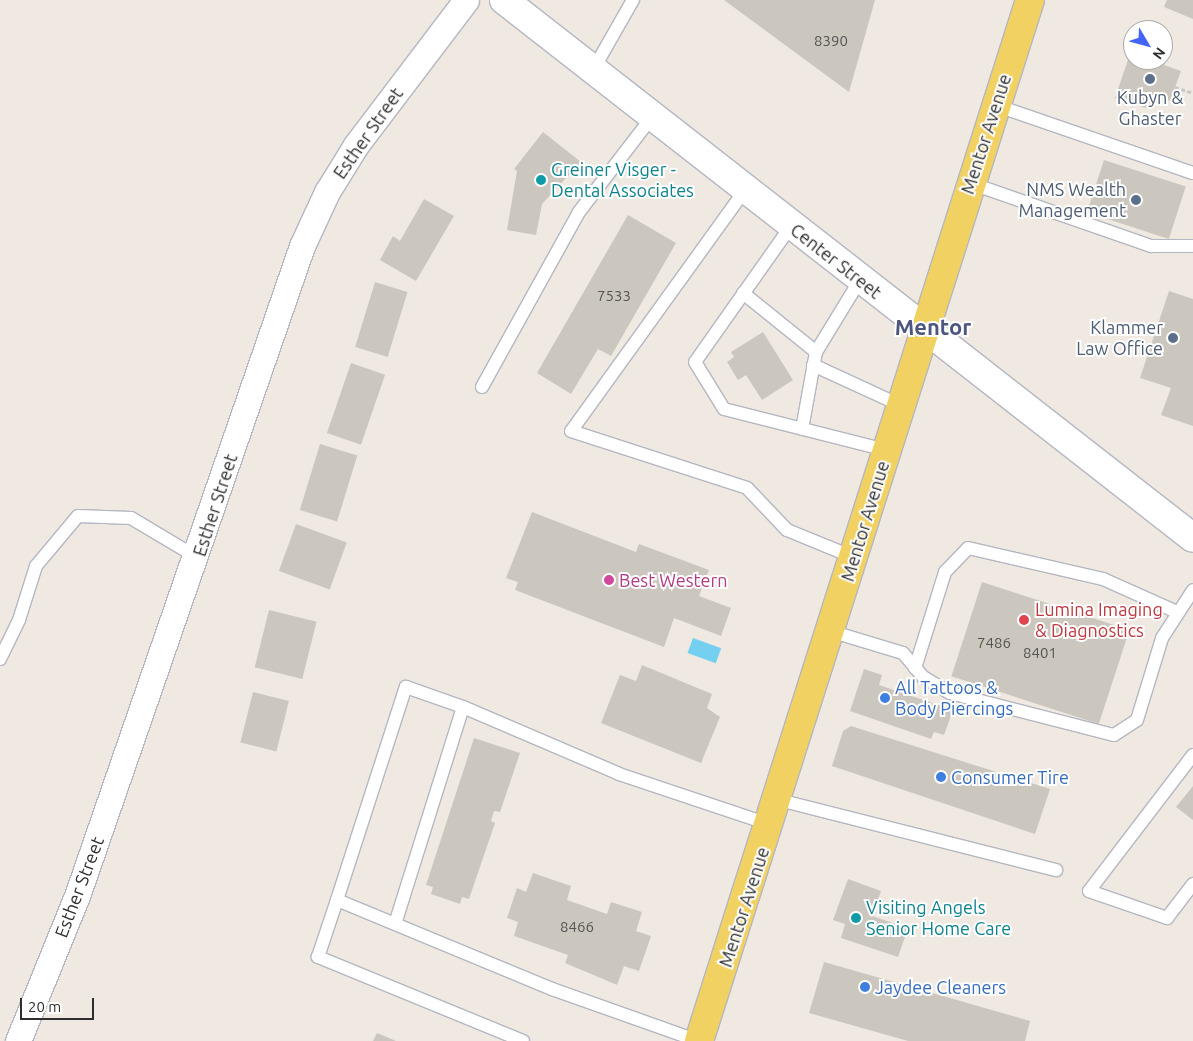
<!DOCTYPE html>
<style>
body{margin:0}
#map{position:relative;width:1193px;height:1041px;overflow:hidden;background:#efe9e1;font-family:Ubuntu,sans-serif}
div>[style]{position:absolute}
.water>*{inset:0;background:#75cff0;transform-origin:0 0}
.building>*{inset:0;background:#cbc7bf;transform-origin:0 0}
.path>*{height:3px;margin-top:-1.5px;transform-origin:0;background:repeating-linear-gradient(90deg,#c9c9c9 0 4px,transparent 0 6.5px)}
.roads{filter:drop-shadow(1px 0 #b4b7c1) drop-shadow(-1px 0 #b4b7c1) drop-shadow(0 1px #b4b7c1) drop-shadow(0 -1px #b4b7c1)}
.lane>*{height:12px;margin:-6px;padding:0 6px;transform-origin:6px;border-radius:6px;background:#fff}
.street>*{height:25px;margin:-12.5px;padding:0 12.5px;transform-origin:12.5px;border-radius:12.5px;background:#fff}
.secondary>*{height:28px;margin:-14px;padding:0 14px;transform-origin:14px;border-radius:14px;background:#fff}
.primary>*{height:28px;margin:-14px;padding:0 14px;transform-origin:14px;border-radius:14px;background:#f2d163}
.dots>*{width:14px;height:14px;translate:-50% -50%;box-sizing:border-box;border:2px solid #fff;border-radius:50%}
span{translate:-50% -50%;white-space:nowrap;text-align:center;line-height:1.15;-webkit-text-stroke:4px #fff;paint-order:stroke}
.number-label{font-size:15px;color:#555452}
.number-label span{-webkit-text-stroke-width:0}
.service-label{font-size:18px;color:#4e5e75}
.right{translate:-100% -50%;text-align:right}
.street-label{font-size:18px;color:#2e2e2e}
.culture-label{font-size:18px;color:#0d838f}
.left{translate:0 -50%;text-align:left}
.hotel-label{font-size:18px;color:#b23c85}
.health-label{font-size:18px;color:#be3a42}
.shop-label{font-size:18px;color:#366cbe}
.district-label{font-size:22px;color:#4d5680;font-weight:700}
.north{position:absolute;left:1123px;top:20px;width:50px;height:50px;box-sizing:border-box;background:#fff;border:1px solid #ababab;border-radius:50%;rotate:127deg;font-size:14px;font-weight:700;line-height:20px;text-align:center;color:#2e2e2e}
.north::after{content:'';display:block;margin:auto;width:18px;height:22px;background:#4264fb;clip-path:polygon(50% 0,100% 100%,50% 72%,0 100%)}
.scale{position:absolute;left:20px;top:998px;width:74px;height:22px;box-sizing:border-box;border:2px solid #2e2e2e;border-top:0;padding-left:6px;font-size:15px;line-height:18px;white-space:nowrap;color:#2e2e2e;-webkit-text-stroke:4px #fff;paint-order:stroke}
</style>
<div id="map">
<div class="water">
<div style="left:693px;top:638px;width:30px;height:16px;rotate:20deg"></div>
</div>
<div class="building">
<div style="clip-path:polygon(724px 0,875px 0,849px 92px)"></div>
<div style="clip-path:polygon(1167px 0,1193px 0,1193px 19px,1164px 7px)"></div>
<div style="clip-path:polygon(1133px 45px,1133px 60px,1163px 60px,1163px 51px,1169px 53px,1164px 65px,1181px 71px,1170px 101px,1154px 95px,1149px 109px,1115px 98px)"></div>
<div style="clip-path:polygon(543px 132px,581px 162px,542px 204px,536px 235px,507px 230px,517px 171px,514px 169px)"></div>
<div style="left:1104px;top:160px;width:86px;height:55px;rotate:18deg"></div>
<div style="clip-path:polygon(424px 199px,454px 216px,416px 281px,380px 260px,393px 236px,400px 241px)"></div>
<div style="clip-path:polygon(628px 215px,676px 243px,611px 356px,598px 349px,571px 394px,537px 373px)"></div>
<div style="left:375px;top:282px;width:34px;height:68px;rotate:17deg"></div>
<div style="clip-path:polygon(1169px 291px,1193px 299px,1193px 426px,1161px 415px,1171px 388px,1140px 378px)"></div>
<div style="clip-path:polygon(763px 332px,793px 380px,762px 400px,746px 375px,738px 380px,727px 362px,734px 357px,731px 352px)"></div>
<div style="left:351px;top:363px;width:36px;height:74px;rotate:19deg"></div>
<div style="left:320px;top:444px;width:39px;height:69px;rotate:17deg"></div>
<div style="clip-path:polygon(532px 512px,636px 552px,639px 544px,709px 570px,699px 596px,731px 608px,721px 636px,674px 618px,664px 647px,515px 590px,518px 582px,506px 578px)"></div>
<div style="left:296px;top:524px;width:54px;height:50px;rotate:20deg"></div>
<div style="left:982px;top:582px;width:155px;height:99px;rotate:18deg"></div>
<div style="left:269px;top:610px;width:49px;height:59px;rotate:14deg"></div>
<div style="clip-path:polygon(642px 665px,712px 694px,707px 708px,720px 717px,701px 763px,601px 723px,620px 675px,636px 681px)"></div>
<div style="clip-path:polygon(864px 669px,882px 675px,879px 685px,953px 710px,944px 735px,934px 732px,931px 739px,850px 711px)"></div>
<div style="left:253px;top:692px;width:37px;height:52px;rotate:14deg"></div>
<div style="clip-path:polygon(851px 726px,1050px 789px,1035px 834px,832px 766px,843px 731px)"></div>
<div style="clip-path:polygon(474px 738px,520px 753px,500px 812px,494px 811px,491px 821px,495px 823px,469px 899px,462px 897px,460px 904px,431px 894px,433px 887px,426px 885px)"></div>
<div style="clip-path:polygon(1193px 786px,1193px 820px,1176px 807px)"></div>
<div style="clip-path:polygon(533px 873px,571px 886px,567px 900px,607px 914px,611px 902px,642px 912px,636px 931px,651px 936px,639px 971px,624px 966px,617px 985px,565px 963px,568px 955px,514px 936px,518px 922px,507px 918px,517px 888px,526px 892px)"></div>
<div style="clip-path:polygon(848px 879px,881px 891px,872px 916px,908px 928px,898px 957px,841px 938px,845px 924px,833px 920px)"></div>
<div style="clip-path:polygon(824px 962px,1030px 1021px,1025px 1041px,908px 1041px,809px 1013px)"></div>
<div style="clip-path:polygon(377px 1033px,396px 1041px,373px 1041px)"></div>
</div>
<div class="path">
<div style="left:1175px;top:87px;width:19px;rotate:18deg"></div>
</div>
<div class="roads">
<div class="lane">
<div style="left:593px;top:70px;width:81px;rotate:-60.3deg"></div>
<div style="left:995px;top:105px;width:209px;rotate:19deg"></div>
<div style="left:970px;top:183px;width:192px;rotate:19.2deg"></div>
<div style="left:1151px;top:246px;width:42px"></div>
<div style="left:745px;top:190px;width:297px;rotate:125.8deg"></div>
<div style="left:571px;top:431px;width:185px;rotate:17.9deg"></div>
<div style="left:747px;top:488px;width:58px;rotate:46.4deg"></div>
<div style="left:787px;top:530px;width:71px;rotate:22.2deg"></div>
<div style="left:791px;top:226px;width:166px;rotate:125.2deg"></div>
<div style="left:695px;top:362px;width:55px;rotate:58.3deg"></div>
<div style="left:724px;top:409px;width:167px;rotate:14.2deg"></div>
<div style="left:743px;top:293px;width:94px;rotate:38.9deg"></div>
<div style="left:816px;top:352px;width:78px;rotate:100.3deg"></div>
<div style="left:816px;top:352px;width:84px;rotate:-58.6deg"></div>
<div style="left:813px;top:365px;width:96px;rotate:24.7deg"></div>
<div style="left:482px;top:387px;width:200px;rotate:-61deg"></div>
<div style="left:579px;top:212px;width:120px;rotate:-52.5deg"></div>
<div style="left:830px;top:631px;width:76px;rotate:16.8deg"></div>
<div style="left:903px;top:653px;width:31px;rotate:50deg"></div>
<div style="left:923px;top:677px;width:31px;rotate:31deg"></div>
<div style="left:950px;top:693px;width:169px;rotate:14.4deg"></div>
<div style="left:1114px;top:735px;width:27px;rotate:-33deg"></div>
<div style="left:1137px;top:720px;width:86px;rotate:-73deg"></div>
<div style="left:1162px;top:638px;width:57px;rotate:-57.1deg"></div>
<div style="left:0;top:659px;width:43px;rotate:-64deg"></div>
<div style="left:19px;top:620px;width:57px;rotate:-72.5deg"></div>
<div style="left:36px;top:566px;width:65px;rotate:-50deg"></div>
<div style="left:78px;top:516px;width:53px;rotate:2.2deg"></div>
<div style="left:131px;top:518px;width:78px;rotate:30.8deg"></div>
<div style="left:915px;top:668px;width:101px;rotate:-72.6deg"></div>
<div style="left:945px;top:572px;width:33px;rotate:-46deg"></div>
<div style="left:968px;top:548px;width:139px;rotate:12.9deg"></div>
<div style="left:1103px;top:579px;width:81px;rotate:24deg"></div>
<div style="left:463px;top:707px;width:170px;rotate:23.2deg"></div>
<div style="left:619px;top:774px;width:160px;rotate:18.5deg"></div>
<div style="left:1193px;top:755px;width:171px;rotate:127.4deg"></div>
<div style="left:1089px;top:891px;width:83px;rotate:19.1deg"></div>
<div style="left:1167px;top:918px;width:43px;rotate:-52.6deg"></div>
<div style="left:779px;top:800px;width:286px;rotate:14.2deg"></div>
<div style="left:337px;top:900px;width:224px;rotate:-72.1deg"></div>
<div style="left:406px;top:687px;width:60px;rotate:19.3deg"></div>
<div style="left:463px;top:707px;width:227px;rotate:107.4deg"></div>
<div style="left:523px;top:1041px;width:222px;rotate:-157.7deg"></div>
<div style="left:318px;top:957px;width:60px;rotate:-71.6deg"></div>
<div style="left:337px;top:900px;width:233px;rotate:22.5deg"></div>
<div style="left:552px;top:989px;width:156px;rotate:19.5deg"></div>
</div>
<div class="street">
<div style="left:18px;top:1041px;width:157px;rotate:-67.9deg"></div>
<div style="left:77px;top:896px;width:688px;rotate:-70.91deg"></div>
<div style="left:302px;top:246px;width:60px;rotate:-65.2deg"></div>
<div style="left:327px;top:192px;width:55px;rotate:-58.3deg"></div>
<div style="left:356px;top:145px;width:182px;rotate:-52.8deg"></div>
</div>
<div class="secondary">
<div style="left:504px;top:0;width:874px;rotate:37.98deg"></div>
</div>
<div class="primary">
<div style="left:699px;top:1041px;width:1092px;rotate:-72.36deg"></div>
</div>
</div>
<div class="dots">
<div style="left:1150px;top:79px;background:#5c6f8a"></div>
<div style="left:541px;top:180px;background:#0f9aa8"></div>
<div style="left:1136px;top:200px;background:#5c6f8a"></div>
<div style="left:1173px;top:338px;background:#5c6f8a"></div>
<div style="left:609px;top:580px;background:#d1479c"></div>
<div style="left:1024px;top:620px;background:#e0444e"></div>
<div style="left:885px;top:698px;background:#3f7fe0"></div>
<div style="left:941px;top:777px;background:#3f7fe0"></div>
<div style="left:856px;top:918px;background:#0f9aa8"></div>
<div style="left:865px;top:987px;background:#3f7fe0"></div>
</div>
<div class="number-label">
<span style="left:831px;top:41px">8390</span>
<span style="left:614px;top:296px">7533</span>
<span style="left:994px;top:643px">7486</span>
<span style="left:1040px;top:653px">8401</span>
<span style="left:577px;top:927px">8466</span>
</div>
<div class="service-label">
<span style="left:1150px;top:108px">Kubyn &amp;<br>Ghaster</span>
<span class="right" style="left:1126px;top:200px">NMS Wealth<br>Management</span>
<span class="right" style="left:1163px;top:338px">Klammer<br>Law Office</span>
</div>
<div class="street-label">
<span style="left:368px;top:133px;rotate:-55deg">Esther Street</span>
<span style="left:986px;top:134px;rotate:-72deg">Mentor Avenue</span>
<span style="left:836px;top:261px;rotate:38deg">Center Street</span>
<span style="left:215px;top:505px;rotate:-72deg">Esther Street</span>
<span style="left:865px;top:521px;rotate:-73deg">Mentor Avenue</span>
<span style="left:79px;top:887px;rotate:-69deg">Esther Street</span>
<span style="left:744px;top:907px;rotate:-72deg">Mentor Avenue</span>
</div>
<div class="culture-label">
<span class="left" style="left:551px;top:180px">Greiner Visger -<br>Dental Associates</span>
<span class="left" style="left:866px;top:918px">Visiting Angels<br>Senior Home Care</span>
</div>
<div class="hotel-label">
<span class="left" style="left:619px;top:580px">Best Western</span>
</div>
<div class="health-label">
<span class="left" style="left:1035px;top:620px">Lumina Imaging<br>&amp; Diagnostics</span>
</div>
<div class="shop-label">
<span class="left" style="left:895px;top:698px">All Tattoos &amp;<br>Body Piercings</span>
<span class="left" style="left:951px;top:777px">Consumer Tire</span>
<span class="left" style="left:875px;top:987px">Jaydee Cleaners</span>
</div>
<div class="district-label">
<span style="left:933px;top:327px">Mentor</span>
</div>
<div class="north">N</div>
<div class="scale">20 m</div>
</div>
